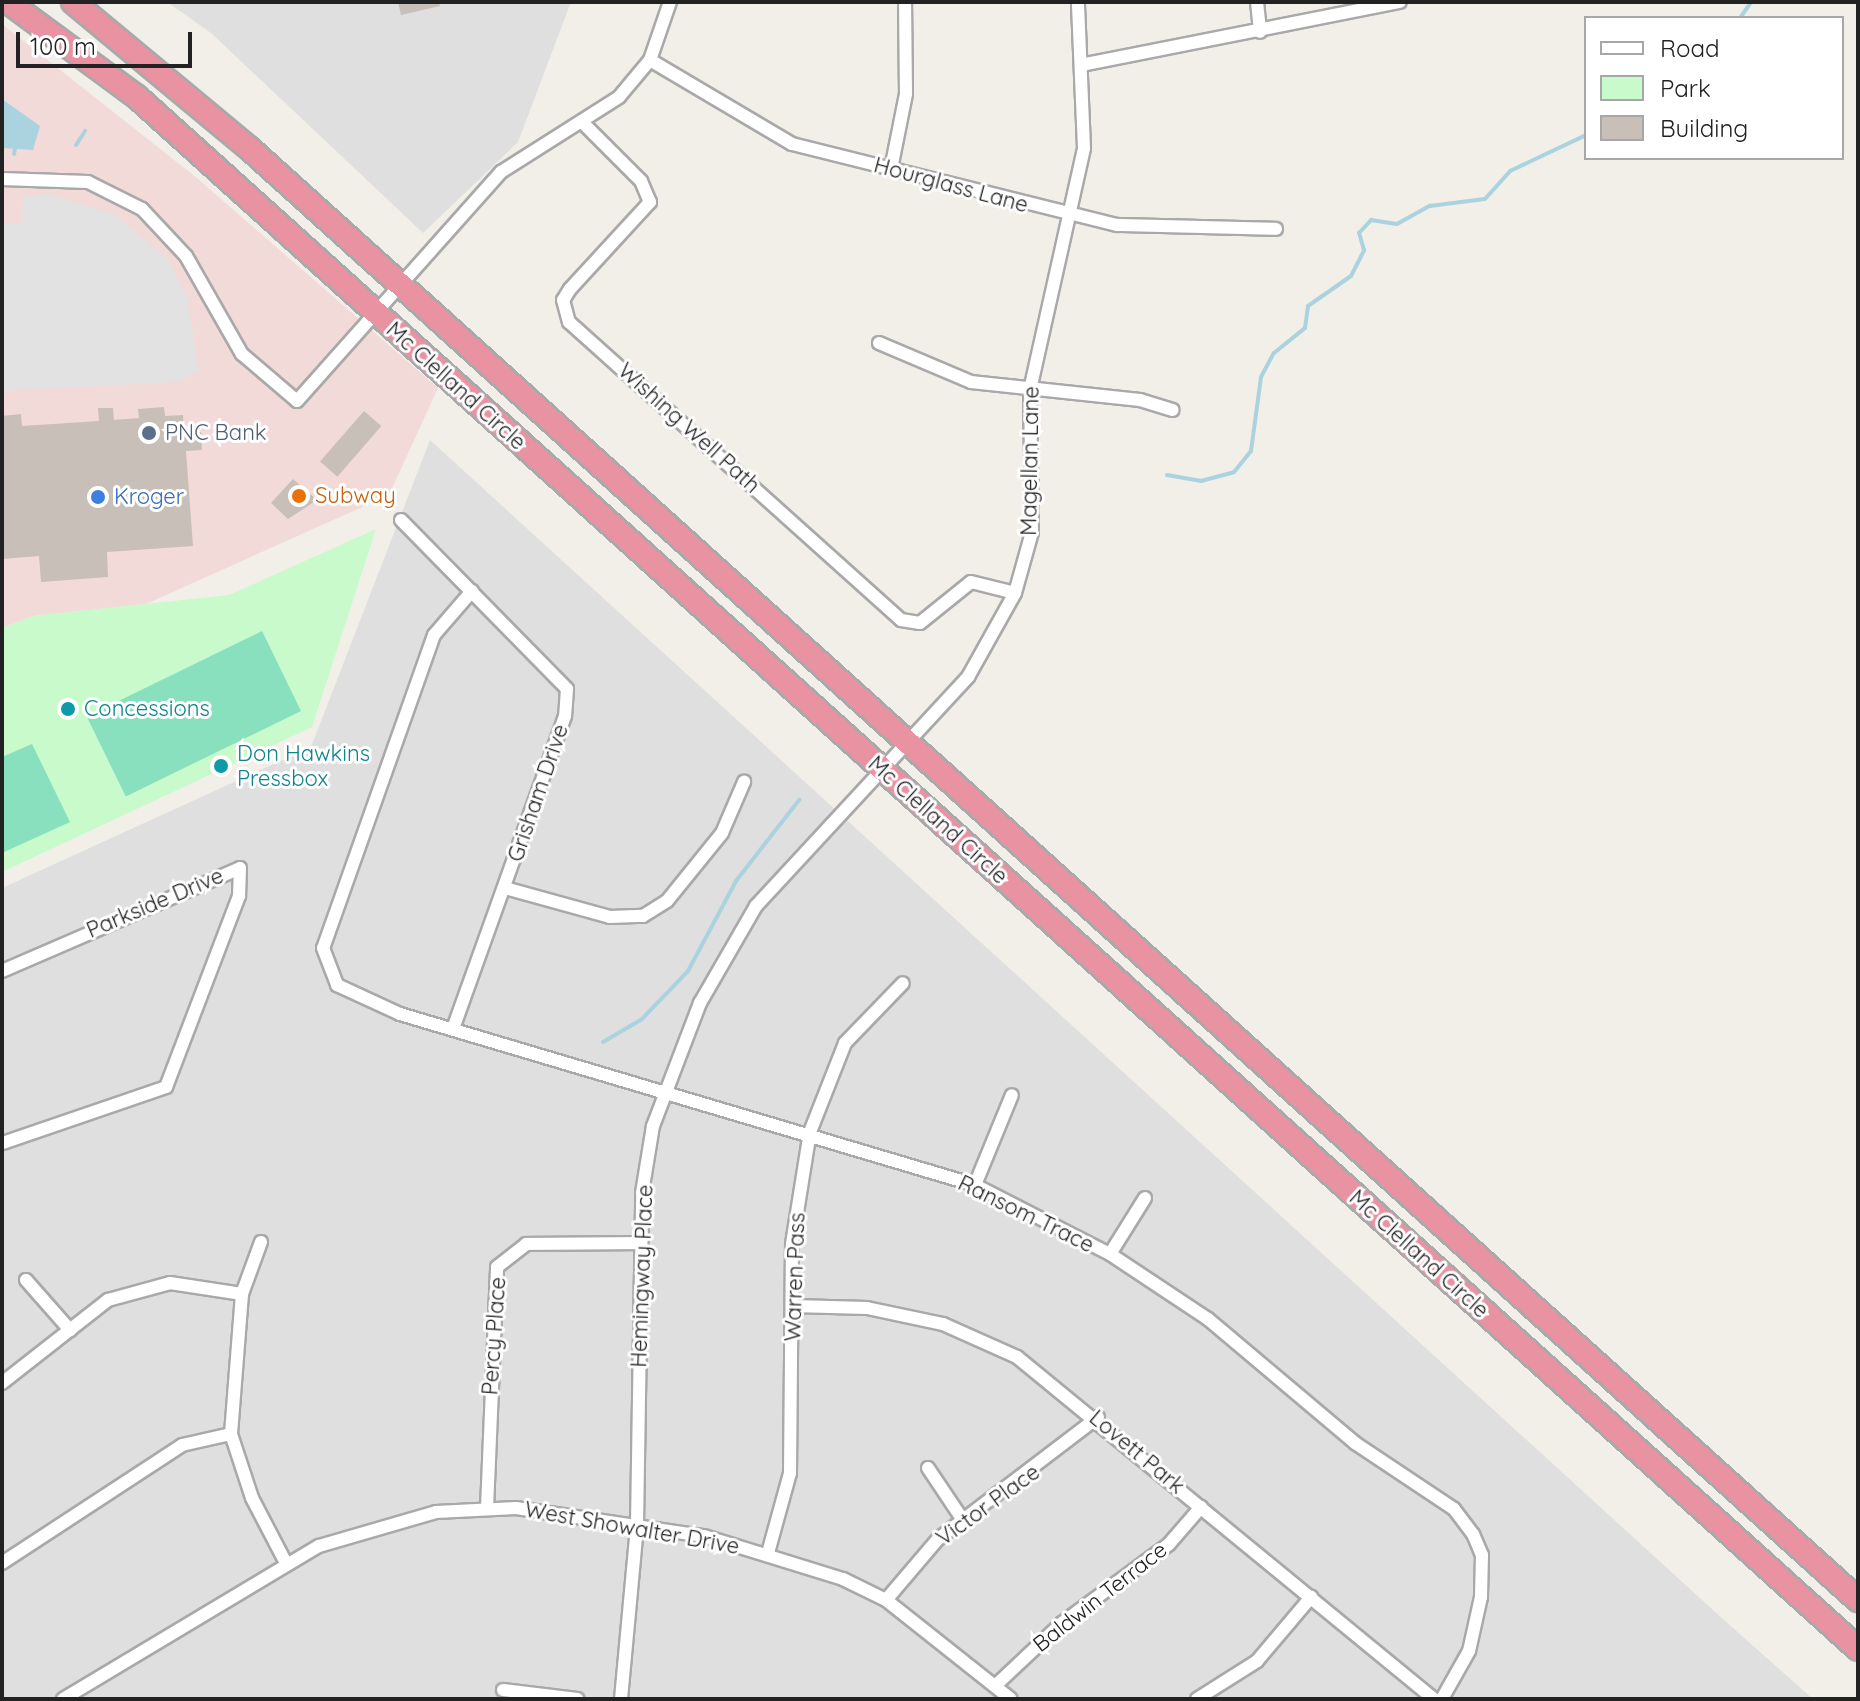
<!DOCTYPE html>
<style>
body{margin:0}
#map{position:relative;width:1860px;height:1701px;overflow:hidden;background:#f2efe9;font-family:Quicksand,sans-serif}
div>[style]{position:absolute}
.residential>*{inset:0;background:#e0dfdf}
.commercial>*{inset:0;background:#f2dad9}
.park>*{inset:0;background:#c8facc}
.pitch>*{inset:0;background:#88e0be;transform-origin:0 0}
.parking>*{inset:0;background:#e2e2e2}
.water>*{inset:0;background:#aad3df}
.stream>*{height:4px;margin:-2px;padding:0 2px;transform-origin:2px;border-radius:2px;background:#aad3df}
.building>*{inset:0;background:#c7bfb8;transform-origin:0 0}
.roads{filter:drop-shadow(2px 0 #a9a9a9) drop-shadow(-2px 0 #a9a9a9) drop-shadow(0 2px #a9a9a9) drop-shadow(0 -2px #a9a9a9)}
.street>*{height:12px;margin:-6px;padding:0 6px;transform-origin:6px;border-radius:6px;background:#fff}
.highway>*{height:22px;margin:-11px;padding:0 11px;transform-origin:11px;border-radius:11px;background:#e892a2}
.dots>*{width:22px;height:22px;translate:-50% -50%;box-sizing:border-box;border:4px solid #fff;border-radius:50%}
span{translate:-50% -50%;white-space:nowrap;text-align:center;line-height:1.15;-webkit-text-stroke:6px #fff;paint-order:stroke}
.street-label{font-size:22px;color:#222}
.service-label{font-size:22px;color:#4e5e75}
.left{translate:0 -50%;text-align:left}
.food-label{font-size:22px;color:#c56008}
.shop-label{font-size:22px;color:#366cbe}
.culture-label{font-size:22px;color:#0d838f}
.frame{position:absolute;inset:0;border:4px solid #222;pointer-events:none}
.legend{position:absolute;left:1584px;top:16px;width:260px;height:144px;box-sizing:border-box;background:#fff;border:2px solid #a7a7a7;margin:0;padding:10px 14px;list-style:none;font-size:24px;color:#222}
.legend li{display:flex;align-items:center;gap:16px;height:40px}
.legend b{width:40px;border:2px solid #a7a7a7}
.scale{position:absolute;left:16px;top:32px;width:176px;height:36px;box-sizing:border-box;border:4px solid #222;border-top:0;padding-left:10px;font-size:24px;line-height:28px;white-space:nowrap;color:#222;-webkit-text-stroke:6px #fff;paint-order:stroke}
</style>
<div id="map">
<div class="residential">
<div style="clip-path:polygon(167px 2px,571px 2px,518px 142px,423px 233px,211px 33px)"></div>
<div style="clip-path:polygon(430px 440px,1724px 1620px,1813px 1699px,2px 1699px,2px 888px,311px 747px)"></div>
</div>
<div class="commercial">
<div style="clip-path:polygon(2px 24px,197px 178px,438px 388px,389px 495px,146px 604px,33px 616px,2px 628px)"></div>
</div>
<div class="park">
<div style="clip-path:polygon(376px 529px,312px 727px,2px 872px,2px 628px,33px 616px,229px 595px)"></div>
</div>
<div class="pitch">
<div style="left:262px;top:631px;width:89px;height:195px;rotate:64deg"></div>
<div style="clip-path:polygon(32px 744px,70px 822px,2px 853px,2px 757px)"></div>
</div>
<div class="parking">
<div style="clip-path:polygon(48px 194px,115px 215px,167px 259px,187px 297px,199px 371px,177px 382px,2px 391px,2px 224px,22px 223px,23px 196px)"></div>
</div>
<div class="water">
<div style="clip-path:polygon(2px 99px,40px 126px,33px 150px,2px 148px)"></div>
</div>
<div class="stream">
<div style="left:1740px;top:18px;width:19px;rotate:-55deg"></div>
<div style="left:76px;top:145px;width:17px;rotate:-57deg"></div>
<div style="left:14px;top:154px;width:10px;rotate:-79deg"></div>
<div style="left:1167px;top:475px;width:35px;rotate:10deg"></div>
<div style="left:1201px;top:481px;width:34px;rotate:-15deg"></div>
<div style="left:1234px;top:472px;width:27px;rotate:-51deg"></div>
<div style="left:1251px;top:451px;width:75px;rotate:-82.3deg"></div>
<div style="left:1261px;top:377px;width:27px;rotate:-62deg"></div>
<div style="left:1274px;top:353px;width:40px;rotate:-39deg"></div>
<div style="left:1305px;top:328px;width:22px;rotate:-82deg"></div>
<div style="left:1308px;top:306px;width:52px;rotate:-34.9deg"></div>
<div style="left:1351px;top:276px;width:29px;rotate:-63deg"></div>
<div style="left:1364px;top:250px;width:18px;rotate:-106deg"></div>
<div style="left:1359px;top:233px;width:18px;rotate:-47deg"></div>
<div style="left:1371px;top:220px;width:26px;rotate:9deg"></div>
<div style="left:1397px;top:224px;width:38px;rotate:-29deg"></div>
<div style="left:1430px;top:206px;width:55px;rotate:-7.3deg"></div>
<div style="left:1485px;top:199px;width:38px;rotate:-48deg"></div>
<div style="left:1510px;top:171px;width:84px;rotate:-25.3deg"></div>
<div style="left:603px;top:1042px;width:45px;rotate:-30.5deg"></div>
<div style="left:642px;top:1019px;width:66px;rotate:-46.2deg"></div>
<div style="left:688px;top:971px;width:102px;rotate:-61.9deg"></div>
<div style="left:736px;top:881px;width:103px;rotate:-52.1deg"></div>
</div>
<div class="building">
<div style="clip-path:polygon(398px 2px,439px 2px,440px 6px,401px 15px)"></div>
<div style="clip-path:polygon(164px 407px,165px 416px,183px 415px,184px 433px,201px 432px,202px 450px,186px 451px,193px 546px,107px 552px,108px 577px,41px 582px,39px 556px,2px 559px,2px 416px,21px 414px,22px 426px,99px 421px,98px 408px,113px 408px,114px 420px,139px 418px,138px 409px)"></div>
<div style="left:364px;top:411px;width:23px;height:67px;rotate:41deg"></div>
<div style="clip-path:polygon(293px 479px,317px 500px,288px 519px,271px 503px)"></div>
</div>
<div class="roads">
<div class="street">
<div style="left:1257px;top:2px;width:30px;rotate:84deg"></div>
<div style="left:650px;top:60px;width:165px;rotate:30.6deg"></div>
<div style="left:792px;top:144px;width:335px;rotate:14deg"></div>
<div style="left:1117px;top:225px;width:159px;rotate:1.4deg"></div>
<div style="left:1081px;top:65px;width:325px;rotate:-11.2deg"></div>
<div style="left:584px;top:124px;width:81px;rotate:45deg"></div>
<div style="left:641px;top:181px;width:23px;rotate:67deg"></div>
<div style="left:650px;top:202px;width:118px;rotate:132.6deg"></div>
<div style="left:570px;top:289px;width:13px;rotate:122deg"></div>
<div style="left:563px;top:300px;width:23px;rotate:75deg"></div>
<div style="left:569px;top:322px;width:446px;rotate:41.9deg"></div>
<div style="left:901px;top:620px;width:19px;rotate:9deg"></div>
<div style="left:920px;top:623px;width:65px;rotate:-38.8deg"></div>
<div style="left:971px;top:582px;width:45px;rotate:14deg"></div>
<div style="left:891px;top:169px;width:76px;rotate:-78.7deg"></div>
<div style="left:906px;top:94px;width:92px;rotate:-90.6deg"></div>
<div style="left:2px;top:179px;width:86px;rotate:2deg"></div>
<div style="left:88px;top:182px;width:60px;rotate:26.6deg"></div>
<div style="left:142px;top:209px;width:64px;rotate:46.9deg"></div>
<div style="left:186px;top:256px;width:113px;rotate:60.3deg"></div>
<div style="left:242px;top:354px;width:72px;rotate:40.5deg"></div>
<div style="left:297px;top:401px;width:307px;rotate:-48.3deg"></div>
<div style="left:501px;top:172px;width:140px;rotate:-32.4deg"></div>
<div style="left:619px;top:97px;width:48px;rotate:-50deg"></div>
<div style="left:650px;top:60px;width:61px;rotate:-71deg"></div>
<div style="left:879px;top:343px;width:100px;rotate:23deg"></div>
<div style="left:971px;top:382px;width:170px;rotate:6.1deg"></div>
<div style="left:1140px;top:400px;width:34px;rotate:17deg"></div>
<div style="left:401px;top:520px;width:237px;rotate:45.5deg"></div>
<div style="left:567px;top:689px;width:27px;rotate:94deg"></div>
<div style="left:565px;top:716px;width:331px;rotate:109.7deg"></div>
<div style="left:472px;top:591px;width:58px;rotate:130.8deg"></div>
<div style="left:434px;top:635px;width:332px;rotate:109.5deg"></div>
<div style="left:323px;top:948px;width:40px;rotate:69deg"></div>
<div style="left:337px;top:985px;width:69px;rotate:24.7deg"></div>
<div style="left:400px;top:1014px;width:600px;rotate:16.56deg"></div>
<div style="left:975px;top:1185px;width:152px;rotate:27.1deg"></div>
<div style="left:1110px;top:1254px;width:118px;rotate:33.6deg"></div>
<div style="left:1208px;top:1319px;width:192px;rotate:40.1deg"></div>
<div style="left:1355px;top:1443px;width:119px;rotate:33.7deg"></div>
<div style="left:1454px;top:1509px;width:31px;rotate:53deg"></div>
<div style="left:1473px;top:1534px;width:23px;rotate:67deg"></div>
<div style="left:1482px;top:1555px;width:42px;rotate:91.4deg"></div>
<div style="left:1481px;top:1597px;width:55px;rotate:102.5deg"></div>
<div style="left:1469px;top:1651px;width:55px;rotate:119.4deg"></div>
<div style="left:505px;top:888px;width:109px;rotate:15.4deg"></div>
<div style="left:610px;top:917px;width:33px;rotate:-2deg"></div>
<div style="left:643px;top:916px;width:28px;rotate:-32deg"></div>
<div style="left:667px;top:901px;width:87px;rotate:-51deg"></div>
<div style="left:722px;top:833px;width:56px;rotate:-66.7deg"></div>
<div style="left:2px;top:971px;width:259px;rotate:-23.4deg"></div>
<div style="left:240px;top:868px;width:28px;rotate:92deg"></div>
<div style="left:239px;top:896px;width:204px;rotate:110.9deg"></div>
<div style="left:166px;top:1087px;width:173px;rotate:161.1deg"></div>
<div style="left:975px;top:1185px;width:97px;rotate:-67.7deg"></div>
<div style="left:261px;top:1242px;width:55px;rotate:110.1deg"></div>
<div style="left:242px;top:1294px;width:140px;rotate:94.5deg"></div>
<div style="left:231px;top:1434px;width:67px;rotate:71.8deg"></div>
<div style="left:252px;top:1498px;width:73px;rotate:62.4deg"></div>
<div style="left:1110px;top:1254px;width:66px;rotate:-58deg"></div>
<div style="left:26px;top:1280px;width:67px;rotate:48.7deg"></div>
<div style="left:793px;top:1306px;width:74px;rotate:1.5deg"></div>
<div style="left:867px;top:1308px;width:78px;rotate:11.9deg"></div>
<div style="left:943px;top:1324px;width:81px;rotate:24deg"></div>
<div style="left:1017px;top:1357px;width:539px;rotate:39.36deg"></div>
<div style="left:2px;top:1383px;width:135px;rotate:-38.1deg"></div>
<div style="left:108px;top:1300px;width:64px;rotate:-15.3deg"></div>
<div style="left:170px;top:1283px;width:73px;rotate:8.7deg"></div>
<div style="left:928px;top:1468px;width:63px;rotate:56.1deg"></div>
<div style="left:487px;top:1508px;width:241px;rotate:-87.6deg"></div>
<div style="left:497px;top:1267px;width:37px;rotate:-38deg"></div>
<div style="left:526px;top:1244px;width:115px;rotate:-0.5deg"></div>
<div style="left:768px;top:1553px;width:83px;rotate:-74.6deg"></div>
<div style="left:790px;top:1473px;width:229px;rotate:-89.5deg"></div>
<div style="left:792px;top:1244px;width:113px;rotate:-80.9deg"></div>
<div style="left:810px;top:1132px;width:96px;rotate:-68.5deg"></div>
<div style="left:845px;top:1043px;width:83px;rotate:-46deg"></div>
<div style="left:2px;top:1563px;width:215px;rotate:-33.2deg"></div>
<div style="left:182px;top:1445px;width:50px;rotate:-12.7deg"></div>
<div style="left:886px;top:1600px;width:80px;rotate:-49.6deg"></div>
<div style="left:938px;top:1539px;width:201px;rotate:-37.3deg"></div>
<div style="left:996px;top:1685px;width:91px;rotate:-43.2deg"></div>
<div style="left:1062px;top:1623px;width:133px;rotate:-36.4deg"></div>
<div style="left:1169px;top:1544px;width:49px;rotate:-49.1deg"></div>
<div style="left:503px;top:1690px;width:75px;rotate:6.9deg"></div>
<div style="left:63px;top:1699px;width:298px;rotate:-30.9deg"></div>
<div style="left:319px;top:1546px;width:122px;rotate:-16.2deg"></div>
<div style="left:436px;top:1512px;width:80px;rotate:-2.9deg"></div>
<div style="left:516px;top:1508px;width:190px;rotate:8.5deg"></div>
<div style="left:704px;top:1536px;width:145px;rotate:17.2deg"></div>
<div style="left:843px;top:1579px;width:48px;rotate:26deg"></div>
<div style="left:886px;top:1600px;width:159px;rotate:38.4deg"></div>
<div style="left:621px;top:1699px;width:175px;rotate:-84.7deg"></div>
<div style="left:637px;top:1525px;width:332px;rotate:-89.1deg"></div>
<div style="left:642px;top:1193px;width:68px;rotate:-80.7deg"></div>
<div style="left:653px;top:1126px;width:132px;rotate:-69.1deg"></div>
<div style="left:700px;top:1003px;width:112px;rotate:-60deg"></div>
<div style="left:756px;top:906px;width:312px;rotate:-47.2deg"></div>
<div style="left:968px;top:677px;width:96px;rotate:-60.8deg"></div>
<div style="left:1015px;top:593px;width:63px;rotate:-74.4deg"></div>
<div style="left:1032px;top:532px;width:142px;rotate:-90.8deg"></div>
<div style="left:1030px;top:390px;width:248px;rotate:-77.4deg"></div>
<div style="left:1084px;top:148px;width:146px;rotate:-92.4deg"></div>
<div style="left:1197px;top:1699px;width:71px;rotate:-32.3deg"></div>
<div style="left:1257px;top:1661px;width:84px;rotate:-49.8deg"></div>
</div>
<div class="highway">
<div style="left:8px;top:2px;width:160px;rotate:36.4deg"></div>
<div style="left:137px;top:97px;width:2317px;rotate:42.04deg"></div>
<div style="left:73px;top:2px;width:230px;rotate:39.7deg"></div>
<div style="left:250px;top:149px;width:2166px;rotate:42.06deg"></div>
</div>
</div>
<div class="dots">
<div style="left:149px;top:433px;background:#5c6f8a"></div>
<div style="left:299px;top:496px;background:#e8710a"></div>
<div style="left:98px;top:497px;background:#3f7fe0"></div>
<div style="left:68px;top:709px;background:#0f9aa8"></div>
<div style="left:221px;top:766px;background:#0f9aa8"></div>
</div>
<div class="street-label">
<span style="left:951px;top:185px;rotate:15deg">Hourglass Lane</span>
<span style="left:456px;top:386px;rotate:42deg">Mc Clelland Circle</span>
<span style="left:689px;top:428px;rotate:42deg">Wishing Well Path</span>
<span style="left:1030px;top:461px;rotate:-89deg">Magellan Lane</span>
<span style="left:538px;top:793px;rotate:-71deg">Grisham Drive</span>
<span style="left:938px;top:820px;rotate:42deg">Mc Clelland Circle</span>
<span style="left:155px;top:903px;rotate:-23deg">Parkside Drive</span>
<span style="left:1026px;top:1214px;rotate:26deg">Ransom Trace</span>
<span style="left:1419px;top:1254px;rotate:42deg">Mc Clelland Circle</span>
<span style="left:642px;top:1276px;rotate:-88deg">Hemingway Place</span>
<span style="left:795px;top:1277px;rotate:-88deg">Warren Pass</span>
<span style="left:494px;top:1336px;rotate:-86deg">Percy Place</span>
<span style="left:1137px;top:1452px;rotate:40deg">Lovett Park</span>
<span style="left:988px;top:1505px;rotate:-36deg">Victor Place</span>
<span style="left:632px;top:1528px;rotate:10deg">West Showalter Drive</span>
<span style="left:1100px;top:1597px;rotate:-38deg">Baldwin Terrace</span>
</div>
<div class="service-label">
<span class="left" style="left:165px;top:433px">PNC Bank</span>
</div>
<div class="food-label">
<span class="left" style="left:315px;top:496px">Subway</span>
</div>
<div class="shop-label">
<span class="left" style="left:114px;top:497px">Kroger</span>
</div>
<div class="culture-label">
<span class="left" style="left:84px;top:709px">Concessions</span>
<span class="left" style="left:237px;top:766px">Don Hawkins<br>Pressbox</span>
</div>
<div class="frame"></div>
<ul class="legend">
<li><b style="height:10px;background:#fff"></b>Road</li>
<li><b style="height:22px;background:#c8facc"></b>Park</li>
<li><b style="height:22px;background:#c7bfb8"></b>Building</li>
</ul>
<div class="scale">100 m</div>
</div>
